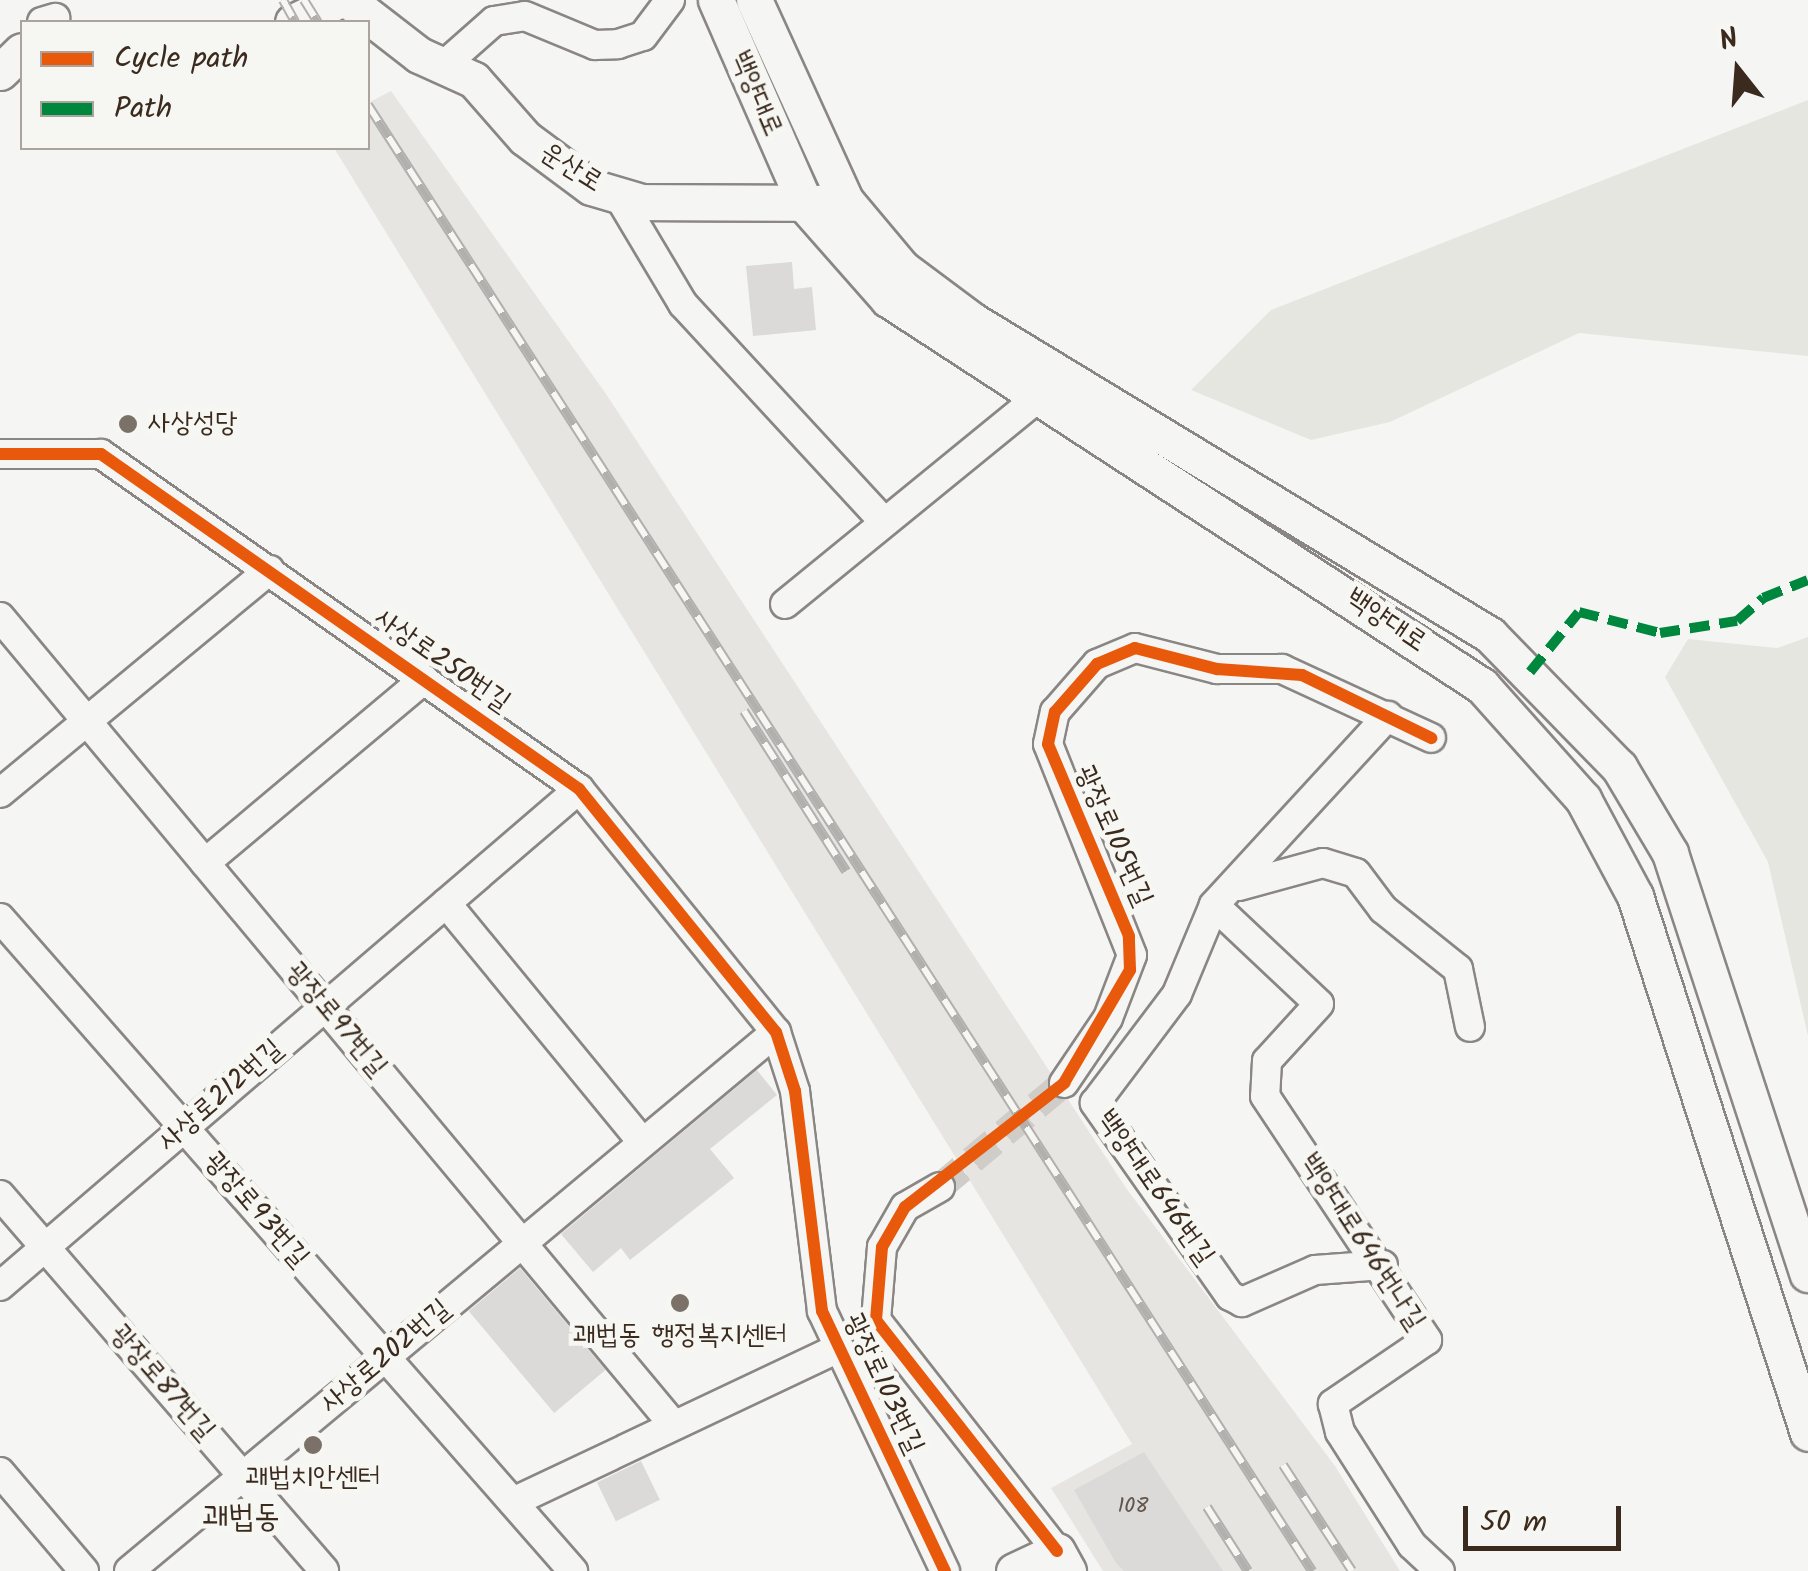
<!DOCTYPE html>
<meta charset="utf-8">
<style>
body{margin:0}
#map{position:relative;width:1808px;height:1571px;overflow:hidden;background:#f5f5f3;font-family:Kalam,"Poor Story",sans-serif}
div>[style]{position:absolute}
.built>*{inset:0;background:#e7e5e2}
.green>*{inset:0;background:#e6e6e1}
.building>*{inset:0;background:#dbdad8;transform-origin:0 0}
.minor-tunnel>*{height:28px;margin-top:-14px;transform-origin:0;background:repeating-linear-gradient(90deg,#d0ccc8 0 28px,transparent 0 42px)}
.roads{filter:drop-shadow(2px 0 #8a8683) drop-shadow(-2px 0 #8a8683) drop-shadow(0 2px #8a8683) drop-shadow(0 -2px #8a8683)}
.minor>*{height:28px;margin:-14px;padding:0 14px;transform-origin:14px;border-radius:14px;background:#f5f5f3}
.major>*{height:35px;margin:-17.5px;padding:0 17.5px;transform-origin:17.5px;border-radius:17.5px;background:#f5f5f3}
.rail>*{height:10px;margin-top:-5px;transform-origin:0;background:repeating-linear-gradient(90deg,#f6f6f2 0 19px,#b2b0ae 0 38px);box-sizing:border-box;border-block:2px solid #b2b0ae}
.quiet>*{height:10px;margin-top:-5px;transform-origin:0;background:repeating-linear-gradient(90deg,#00873e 0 20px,transparent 0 30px)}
.cycleway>*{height:12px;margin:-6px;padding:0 6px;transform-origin:6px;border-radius:6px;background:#e8590c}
.dots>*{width:28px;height:28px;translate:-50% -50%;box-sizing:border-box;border:5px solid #f6f6f2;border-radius:50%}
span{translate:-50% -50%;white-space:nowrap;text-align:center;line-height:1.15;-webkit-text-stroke:10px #f6f6f2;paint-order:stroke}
.number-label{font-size:22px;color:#63564c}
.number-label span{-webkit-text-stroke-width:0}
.street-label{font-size:28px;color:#3b2a1e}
.poi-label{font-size:28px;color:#3b2a1e}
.left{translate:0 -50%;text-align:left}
.quarter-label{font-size:32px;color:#3b2a1e}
.legend{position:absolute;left:20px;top:20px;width:350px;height:130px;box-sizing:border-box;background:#f6f6f2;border:2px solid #aba49d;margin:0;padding:12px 18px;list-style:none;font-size:30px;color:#3b2a1e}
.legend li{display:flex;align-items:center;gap:20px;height:50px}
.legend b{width:50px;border:2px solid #aba49d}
.north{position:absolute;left:1688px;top:20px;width:100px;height:100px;-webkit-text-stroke:8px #f6f6f2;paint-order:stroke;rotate:343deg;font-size:28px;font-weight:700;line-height:40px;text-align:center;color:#3b2a1e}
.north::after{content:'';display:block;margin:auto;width:35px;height:45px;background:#3b2a1e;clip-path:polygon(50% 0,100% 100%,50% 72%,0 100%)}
.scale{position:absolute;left:1463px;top:1506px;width:158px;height:45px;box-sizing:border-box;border:5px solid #3b2a1e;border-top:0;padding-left:12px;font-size:30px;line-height:35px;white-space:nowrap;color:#3b2a1e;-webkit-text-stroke:8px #f6f6f2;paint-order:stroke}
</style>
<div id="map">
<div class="built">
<div style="clip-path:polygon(391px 91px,606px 394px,1126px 1188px,1335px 1466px,1400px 1571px,1103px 1571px,1051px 1488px,1132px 1444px,334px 148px,368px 148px,368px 103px)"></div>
</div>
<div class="green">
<div style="clip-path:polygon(1808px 100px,1808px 356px,1579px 333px,1390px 422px,1311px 440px,1191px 390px,1271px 310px)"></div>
<div style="clip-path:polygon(1808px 637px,1808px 1036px,1768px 862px,1665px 677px,1688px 639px,1777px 648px)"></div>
</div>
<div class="building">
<div style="clip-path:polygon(792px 262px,794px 289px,812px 287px,816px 330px,753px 336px,746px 266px)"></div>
<div style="clip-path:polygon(757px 1070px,777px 1095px,710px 1149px,734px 1178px,630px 1260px,621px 1248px,593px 1272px,561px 1234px)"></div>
<div style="left:520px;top:1268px;width:133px;height:67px;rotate:50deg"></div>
<div style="clip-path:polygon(1144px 1452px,1223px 1571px,1124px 1571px,1116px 1563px,1074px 1490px)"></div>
<div style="left:641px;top:1461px;width:43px;height:49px;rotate:64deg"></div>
</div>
<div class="minor-tunnel">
<div style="left:940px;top:1187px;width:162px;rotate:-40deg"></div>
</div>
<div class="roads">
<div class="minor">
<div style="left:42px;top:22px;width:14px;rotate:-17deg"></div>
<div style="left:443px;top:66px;width:68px;rotate:-41.4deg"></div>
<div style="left:494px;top:21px;width:31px;rotate:-9deg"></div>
<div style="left:525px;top:16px;width:76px;rotate:22.5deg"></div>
<div style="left:595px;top:45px;width:23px;rotate:-2deg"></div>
<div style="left:618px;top:44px;width:26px;rotate:-18deg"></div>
<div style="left:643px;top:36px;width:45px;rotate:-53.1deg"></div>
<div style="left:618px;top:195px;width:127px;rotate:59.2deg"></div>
<div style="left:683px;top:304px;width:294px;rotate:47.3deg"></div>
<div style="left:0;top:454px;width:101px"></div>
<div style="left:101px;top:454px;width:584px;rotate:35.02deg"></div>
<div style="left:579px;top:789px;width:313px;rotate:51deg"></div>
<div style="left:776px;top:1032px;width:62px;rotate:72.1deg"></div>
<div style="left:795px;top:1091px;width:222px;rotate:83deg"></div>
<div style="left:822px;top:1311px;width:288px;rotate:64.7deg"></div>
<div style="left:785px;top:604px;width:328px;rotate:-39.2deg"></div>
<div style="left:0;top:617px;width:1049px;rotate:50.18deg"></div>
<div style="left:0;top:793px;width:350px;rotate:-39.6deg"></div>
<div style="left:205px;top:863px;width:286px;rotate:-40deg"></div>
<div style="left:1239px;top:886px;width:87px;rotate:-15.3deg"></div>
<div style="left:1323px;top:863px;width:34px;rotate:17deg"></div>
<div style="left:1356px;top:873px;width:45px;rotate:53.1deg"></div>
<div style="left:1383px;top:909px;width:96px;rotate:38.7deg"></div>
<div style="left:1458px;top:969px;width:59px;rotate:78.3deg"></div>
<div style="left:446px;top:903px;width:310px;rotate:50.6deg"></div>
<div style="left:1214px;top:905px;width:144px;rotate:43.3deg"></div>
<div style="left:1319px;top:1004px;width:77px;rotate:132.4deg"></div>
<div style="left:1267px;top:1061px;width:35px;rotate:93deg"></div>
<div style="left:1265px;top:1096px;width:293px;rotate:56.4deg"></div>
<div style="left:1427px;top:1340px;width:114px;rotate:145.8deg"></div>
<div style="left:1333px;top:1404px;width:29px;rotate:76deg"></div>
<div style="left:1340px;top:1432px;width:134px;rotate:57.5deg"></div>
<div style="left:1412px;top:1545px;width:38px;rotate:43deg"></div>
<div style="left:0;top:918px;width:869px;rotate:48.73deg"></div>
<div style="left:1064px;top:1083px;width:78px;rotate:-55.9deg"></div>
<div style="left:1108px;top:1018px;width:67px;rotate:-69.1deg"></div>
<div style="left:1132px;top:955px;width:227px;rotate:-111.7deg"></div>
<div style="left:1048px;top:744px;width:33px;rotate:-78deg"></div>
<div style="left:1055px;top:712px;width:64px;rotate:-48.8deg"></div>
<div style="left:1097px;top:664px;width:41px;rotate:-22.8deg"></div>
<div style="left:1135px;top:648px;width:85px;rotate:14.4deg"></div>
<div style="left:1217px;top:669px;width:65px"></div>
<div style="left:1282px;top:669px;width:164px;rotate:24.8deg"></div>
<div style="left:940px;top:1187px;width:40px;rotate:150.3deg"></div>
<div style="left:905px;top:1207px;width:46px;rotate:119.9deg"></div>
<div style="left:882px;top:1247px;width:73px;rotate:94.7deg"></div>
<div style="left:876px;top:1320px;width:293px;rotate:51.9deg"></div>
<div style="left:0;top:1195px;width:496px;rotate:49.2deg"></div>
<div style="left:1383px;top:1265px;width:68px;rotate:175.8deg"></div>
<div style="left:1315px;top:1270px;width:80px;rotate:156.3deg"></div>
<div style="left:1242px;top:1302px;width:13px;rotate:-153deg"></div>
<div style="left:1230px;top:1296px;width:236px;rotate:-125deg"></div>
<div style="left:1095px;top:1103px;width:136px;rotate:-53deg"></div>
<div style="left:1177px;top:994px;width:96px;rotate:-67.4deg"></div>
<div style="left:1214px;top:905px;width:257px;rotate:-47.4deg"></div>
<div style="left:0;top:1286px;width:763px;rotate:-40.64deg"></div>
<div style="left:0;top:1472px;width:130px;rotate:49.7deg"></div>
<div style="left:513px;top:1502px;width:357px;rotate:-25.3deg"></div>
<div style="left:129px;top:1571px;width:842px;rotate:-39.8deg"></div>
</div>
<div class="major">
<div style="left:348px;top:0;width:90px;rotate:37.8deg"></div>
<div style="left:419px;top:55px;width:60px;rotate:24.4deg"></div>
<div style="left:474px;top:80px;width:77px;rotate:48.7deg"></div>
<div style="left:525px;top:138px;width:82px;rotate:36.6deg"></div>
<div style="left:591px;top:187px;width:53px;rotate:16.4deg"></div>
<div style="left:642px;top:202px;width:182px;rotate:0.3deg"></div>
<div style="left:716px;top:0;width:225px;rotate:66.4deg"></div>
<div style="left:806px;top:206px;width:124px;rotate:48.6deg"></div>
<div style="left:888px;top:299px;width:709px;rotate:33.08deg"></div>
<div style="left:1482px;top:686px;width:152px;rotate:48.2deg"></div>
<div style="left:1583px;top:799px;width:110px;rotate:61.8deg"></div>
<div style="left:1635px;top:896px;width:564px;rotate:72.14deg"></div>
<div style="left:754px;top:0;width:220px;rotate:65.5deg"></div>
<div style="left:845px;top:200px;width:89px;rotate:50deg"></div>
<div style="left:902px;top:268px;width:89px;rotate:36.7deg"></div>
<div style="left:973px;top:321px;width:605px;rotate:31.27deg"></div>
<div style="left:1490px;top:635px;width:185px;rotate:45.7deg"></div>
<div style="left:1619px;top:767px;width:100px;rotate:59.3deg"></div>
<div style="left:1670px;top:853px;width:443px;rotate:71.9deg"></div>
<div style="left:293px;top:22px;width:51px;rotate:-25.6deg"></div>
<div style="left:0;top:72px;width:30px;rotate:-44deg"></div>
<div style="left:1014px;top:1571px;width:47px;rotate:-24.9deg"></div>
<div style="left:1057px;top:1551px;width:23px;rotate:61deg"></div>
</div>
</div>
<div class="rail">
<div style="left:283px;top:0;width:25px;rotate:61deg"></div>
<div style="left:304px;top:0;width:26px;rotate:58deg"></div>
<div style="left:368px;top:105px;width:1744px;rotate:57.22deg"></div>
<div style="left:744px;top:711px;width:190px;rotate:57.5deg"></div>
<div style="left:1283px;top:1465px;width:126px;rotate:56.9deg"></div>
<div style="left:1207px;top:1507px;width:76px;rotate:57.4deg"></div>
</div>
<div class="quiet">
<div style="left:1530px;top:672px;width:77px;rotate:-50.8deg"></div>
<div style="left:1579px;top:612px;width:84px;rotate:14.5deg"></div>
<div style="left:1660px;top:633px;width:78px;rotate:-8.9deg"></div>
<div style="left:1737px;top:621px;width:35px;rotate:-41deg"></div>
<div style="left:1763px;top:598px;width:48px;rotate:-21.8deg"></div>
</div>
<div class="cycleway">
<div style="left:0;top:454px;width:101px"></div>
<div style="left:101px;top:454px;width:584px;rotate:35.02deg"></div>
<div style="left:579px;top:789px;width:313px;rotate:51deg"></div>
<div style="left:776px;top:1032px;width:62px;rotate:72.1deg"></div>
<div style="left:795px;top:1091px;width:222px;rotate:83deg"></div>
<div style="left:822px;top:1311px;width:288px;rotate:64.7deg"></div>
<div style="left:1057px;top:1551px;width:293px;rotate:-128.1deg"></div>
<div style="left:876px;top:1320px;width:73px;rotate:-85.3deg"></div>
<div style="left:882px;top:1247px;width:46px;rotate:-60.1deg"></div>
<div style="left:905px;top:1207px;width:202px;rotate:-37.9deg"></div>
<div style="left:1064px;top:1083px;width:131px;rotate:-59.7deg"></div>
<div style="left:1130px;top:970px;width:34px;rotate:-92deg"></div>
<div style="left:1129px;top:936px;width:208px;rotate:-112.9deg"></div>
<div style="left:1048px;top:744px;width:33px;rotate:-78deg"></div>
<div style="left:1055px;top:712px;width:64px;rotate:-48.8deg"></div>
<div style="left:1097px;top:664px;width:41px;rotate:-22.8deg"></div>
<div style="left:1135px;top:648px;width:85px;rotate:14.4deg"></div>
<div style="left:1217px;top:669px;width:85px;rotate:4deg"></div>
<div style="left:1302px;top:675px;width:144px;rotate:26deg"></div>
</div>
<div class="dots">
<div style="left:128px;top:424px;background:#7c7169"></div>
<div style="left:680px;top:1303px;background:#7c7169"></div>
<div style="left:313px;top:1445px;background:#7c7169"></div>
</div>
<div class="number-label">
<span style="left:1133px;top:1507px">108</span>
</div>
<div class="street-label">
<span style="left:756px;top:94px;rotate:67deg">백양대로</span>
<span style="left:571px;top:168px;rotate:32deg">운산로</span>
<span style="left:1386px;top:621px;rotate:34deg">백양대로</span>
<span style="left:442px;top:661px;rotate:35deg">사상로250번길</span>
<span style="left:1113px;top:836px;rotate:66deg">광장로105번길</span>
<span style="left:336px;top:1020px;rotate:50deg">광장로97번길</span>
<span style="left:221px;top:1096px;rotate:-41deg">사상로212번길</span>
<span style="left:1155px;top:1188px;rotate:55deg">백양대로646번길</span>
<span style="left:256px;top:1210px;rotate:49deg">광장로93번길</span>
<span style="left:1362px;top:1242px;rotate:57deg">백양대로646번나길</span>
<span style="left:386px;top:1357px;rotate:-40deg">사상로202번길</span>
<span style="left:162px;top:1383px;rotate:49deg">광장로87번길</span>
<span style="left:883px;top:1384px;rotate:65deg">광장로103번길</span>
</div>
<div class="poi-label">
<span class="left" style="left:148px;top:424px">사상성당</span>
<span style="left:680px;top:1336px">괘법동 행정복지센터</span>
<span style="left:313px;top:1478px">괘법치안센터</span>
</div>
<div class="quarter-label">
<span style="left:241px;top:1518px">괘법동</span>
</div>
<ul class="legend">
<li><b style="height:12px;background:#e8590c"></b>Cycle path</li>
<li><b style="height:12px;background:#00873e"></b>Path</li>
</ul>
<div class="north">N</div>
<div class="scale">50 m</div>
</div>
